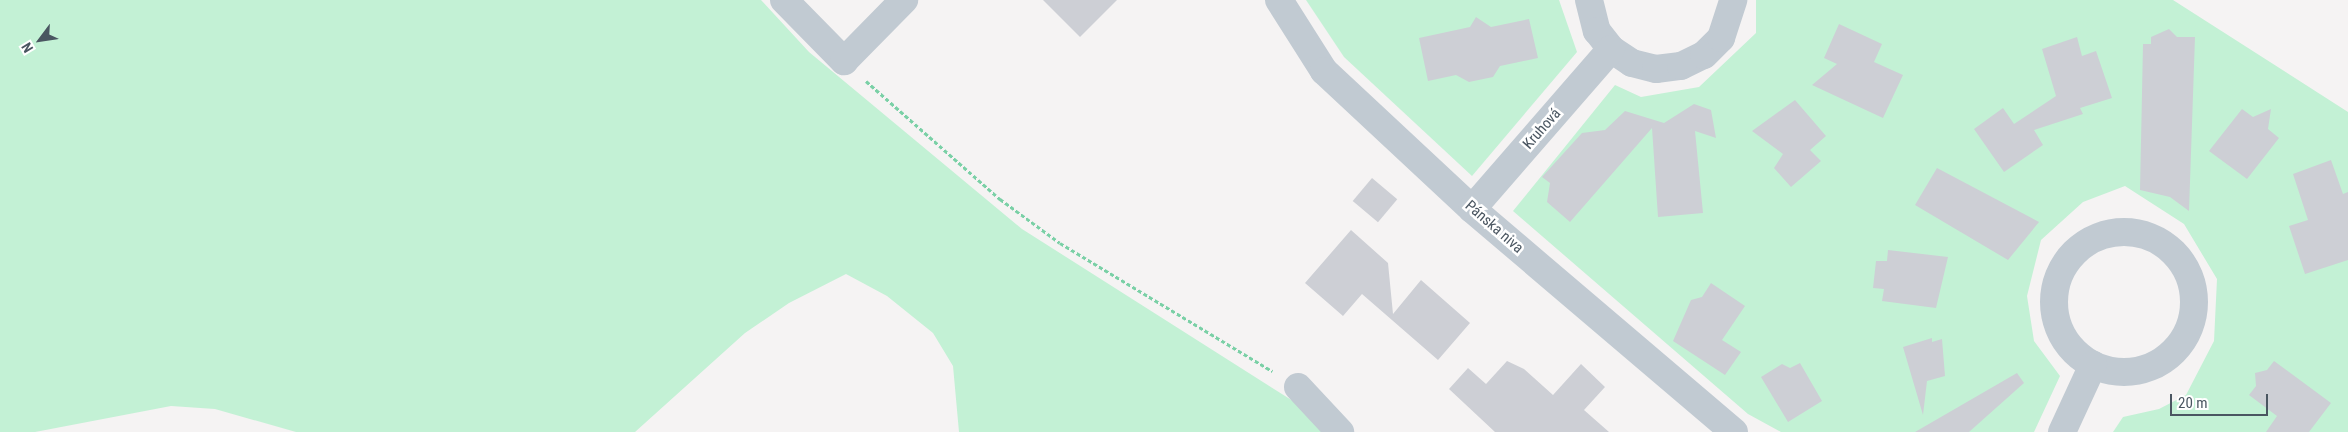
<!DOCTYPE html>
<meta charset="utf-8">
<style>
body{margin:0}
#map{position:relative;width:2348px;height:432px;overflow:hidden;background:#f5f3f3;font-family:"Roboto Condensed",sans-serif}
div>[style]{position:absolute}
.green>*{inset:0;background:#c3f1d5}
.building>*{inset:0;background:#cdcfd5;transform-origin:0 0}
.path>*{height:3px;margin-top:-1.5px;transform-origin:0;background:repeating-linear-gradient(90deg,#7ad0a6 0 4px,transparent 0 6.5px)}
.minor>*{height:28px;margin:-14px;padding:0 14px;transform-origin:14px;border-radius:14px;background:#c1cad2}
.minor>.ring{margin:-14px;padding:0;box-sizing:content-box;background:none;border:28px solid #c1cad2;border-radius:50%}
span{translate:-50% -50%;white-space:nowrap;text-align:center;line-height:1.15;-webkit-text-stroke:5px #fff;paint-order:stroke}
.street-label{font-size:15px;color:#4a5661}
.north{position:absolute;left:15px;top:15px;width:50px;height:50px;-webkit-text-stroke:4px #fff;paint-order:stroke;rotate:239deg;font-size:14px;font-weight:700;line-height:20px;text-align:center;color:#4a5661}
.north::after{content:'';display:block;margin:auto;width:18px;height:22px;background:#4a5661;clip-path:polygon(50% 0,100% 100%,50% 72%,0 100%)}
.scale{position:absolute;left:2170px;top:394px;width:98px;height:22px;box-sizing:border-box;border:2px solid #4a5661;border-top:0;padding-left:6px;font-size:15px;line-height:18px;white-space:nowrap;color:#4a5661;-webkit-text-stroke:4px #fff;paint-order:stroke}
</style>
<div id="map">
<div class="green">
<div style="clip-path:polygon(0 0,761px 0,809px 52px,1022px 229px,1293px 401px,1323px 432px,959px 432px,953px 366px,933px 333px,887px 296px,846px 274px,789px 303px,745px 333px,635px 432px,296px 432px,215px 409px,171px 406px,35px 432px,0 432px)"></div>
<div style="clip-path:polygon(1306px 0,1559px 0,1577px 52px,1472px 176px,1344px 57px)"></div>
<div style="clip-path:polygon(1756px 0,2173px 0,2348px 112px,2348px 432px,2113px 432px,2123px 417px,2159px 409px,2186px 395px,2214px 341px,2217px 279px,2184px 224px,2125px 186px,2083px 202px,2041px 240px,2027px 296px,2034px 341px,2060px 376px,2034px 432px,1781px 432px,1748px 414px,1513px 211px,1615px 85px,1641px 97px,1699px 87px,1756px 33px)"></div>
</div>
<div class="building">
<div style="clip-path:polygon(1043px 0,1117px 0,1080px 37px)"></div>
<div style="clip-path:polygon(1476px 17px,1491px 27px,1529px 19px,1538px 58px,1500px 66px,1493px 77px,1469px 82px,1456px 75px,1428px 81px,1419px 38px,1470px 27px)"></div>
<div style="clip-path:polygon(1839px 24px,1882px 44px,1874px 62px,1903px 75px,1883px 118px,1812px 85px,1837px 64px,1824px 58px)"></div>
<div style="clip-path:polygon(2169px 29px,2177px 37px,2195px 37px,2189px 211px,2170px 197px,2140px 190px,2143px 44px,2151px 44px,2151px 37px)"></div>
<div style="clip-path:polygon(2077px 37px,2082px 56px,2096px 51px,2112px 98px,2080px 108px,2083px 114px,2034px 130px,2043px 145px,2004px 172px,1974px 129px,2003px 108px,2014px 124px,2056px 96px,2042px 49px)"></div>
<div style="clip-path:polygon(1795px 100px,1826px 136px,1810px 150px,1821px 161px,1791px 187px,1774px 168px,1783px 154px,1752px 131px)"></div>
<div style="clip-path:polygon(1694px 104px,1711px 110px,1716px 138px,1695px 131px,1703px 213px,1658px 217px,1652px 128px,1570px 222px,1547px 202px,1550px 183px,1542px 177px,1582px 133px,1605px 130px,1625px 111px,1664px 123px)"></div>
<div style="clip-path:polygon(2242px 109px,2253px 117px,2271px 109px,2268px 129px,2279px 138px,2247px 179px,2209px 151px)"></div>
<div style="clip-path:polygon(2331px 160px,2343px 194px,2348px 192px,2348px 260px,2305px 274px,2289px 226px,2308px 220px,2293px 174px)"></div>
<div style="clip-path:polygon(1937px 168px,2039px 222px,2008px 260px,1915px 205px)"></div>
<div style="left:1372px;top:178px;width:33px;height:30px;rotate:40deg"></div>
<div style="clip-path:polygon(1351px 230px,1388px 263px,1393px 314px,1421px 280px,1470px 323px,1438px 360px,1362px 294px,1343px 316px,1305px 283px)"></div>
<div style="clip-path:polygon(1888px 250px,1948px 257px,1936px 308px,1882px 301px,1884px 289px,1873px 288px,1876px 261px,1887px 261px)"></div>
<div style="clip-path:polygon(1711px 283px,1745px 306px,1722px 340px,1741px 352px,1725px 375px,1673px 341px,1691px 300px,1702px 297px)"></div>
<div style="clip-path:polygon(1932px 338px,1932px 342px,1942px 339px,1945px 376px,1927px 381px,1923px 415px,1903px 347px)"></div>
<div style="clip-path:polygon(1507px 361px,1524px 369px,1553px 395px,1581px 364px,1605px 387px,1584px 410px,1609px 432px,1495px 432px,1449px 389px,1468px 368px,1486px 384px)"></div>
<div style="clip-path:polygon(2274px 361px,2331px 403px,2309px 432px,2266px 432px,2277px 416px,2249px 395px,2256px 386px,2255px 373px,2267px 370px)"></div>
<div style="clip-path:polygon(1800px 363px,1822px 401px,1788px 422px,1761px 377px,1782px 364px,1790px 368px)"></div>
<div style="clip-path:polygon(2017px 373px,2024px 383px,1969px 432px,1915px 432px)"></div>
</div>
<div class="path">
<div style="left:866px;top:81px;width:179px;rotate:41.4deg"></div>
<div style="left:1000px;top:199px;width:74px;rotate:36.3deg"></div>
<div style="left:1060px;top:243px;width:248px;rotate:31.1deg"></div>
</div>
<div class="minor">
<div style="left:784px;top:0;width:86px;rotate:45.5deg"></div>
<div style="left:844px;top:61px;width:86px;rotate:-45.5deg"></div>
<div style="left:1279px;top:0;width:84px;rotate:57.6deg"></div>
<div style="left:1324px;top:71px;width:202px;rotate:43deg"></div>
<div style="left:1472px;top:209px;width:344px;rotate:40.4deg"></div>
<div style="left:1589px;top:0;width:32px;rotate:76deg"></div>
<div style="left:1597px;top:31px;width:23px;rotate:52deg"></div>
<div style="left:1611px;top:49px;width:25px;rotate:34deg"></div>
<div style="left:1632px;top:63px;width:25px;rotate:14deg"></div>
<div style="left:1656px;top:69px;width:25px;rotate:-7deg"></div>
<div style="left:1681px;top:66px;width:25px;rotate:-26deg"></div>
<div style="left:1704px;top:55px;width:24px;rotate:-45deg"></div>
<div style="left:1721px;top:38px;width:40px;rotate:-72deg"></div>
<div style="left:1472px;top:209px;width:212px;rotate:-49deg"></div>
<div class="ring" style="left:2054px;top:232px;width:112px;height:112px"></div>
<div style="left:1298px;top:387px;width:62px;rotate:47deg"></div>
<div style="left:2062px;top:432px;width:74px;rotate:-65.2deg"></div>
</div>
<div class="street-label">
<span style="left:1542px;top:129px;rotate:-49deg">Kruhová</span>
<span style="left:1494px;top:227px;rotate:41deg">Pánska niva</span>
</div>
<div class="north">N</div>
<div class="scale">20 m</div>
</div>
